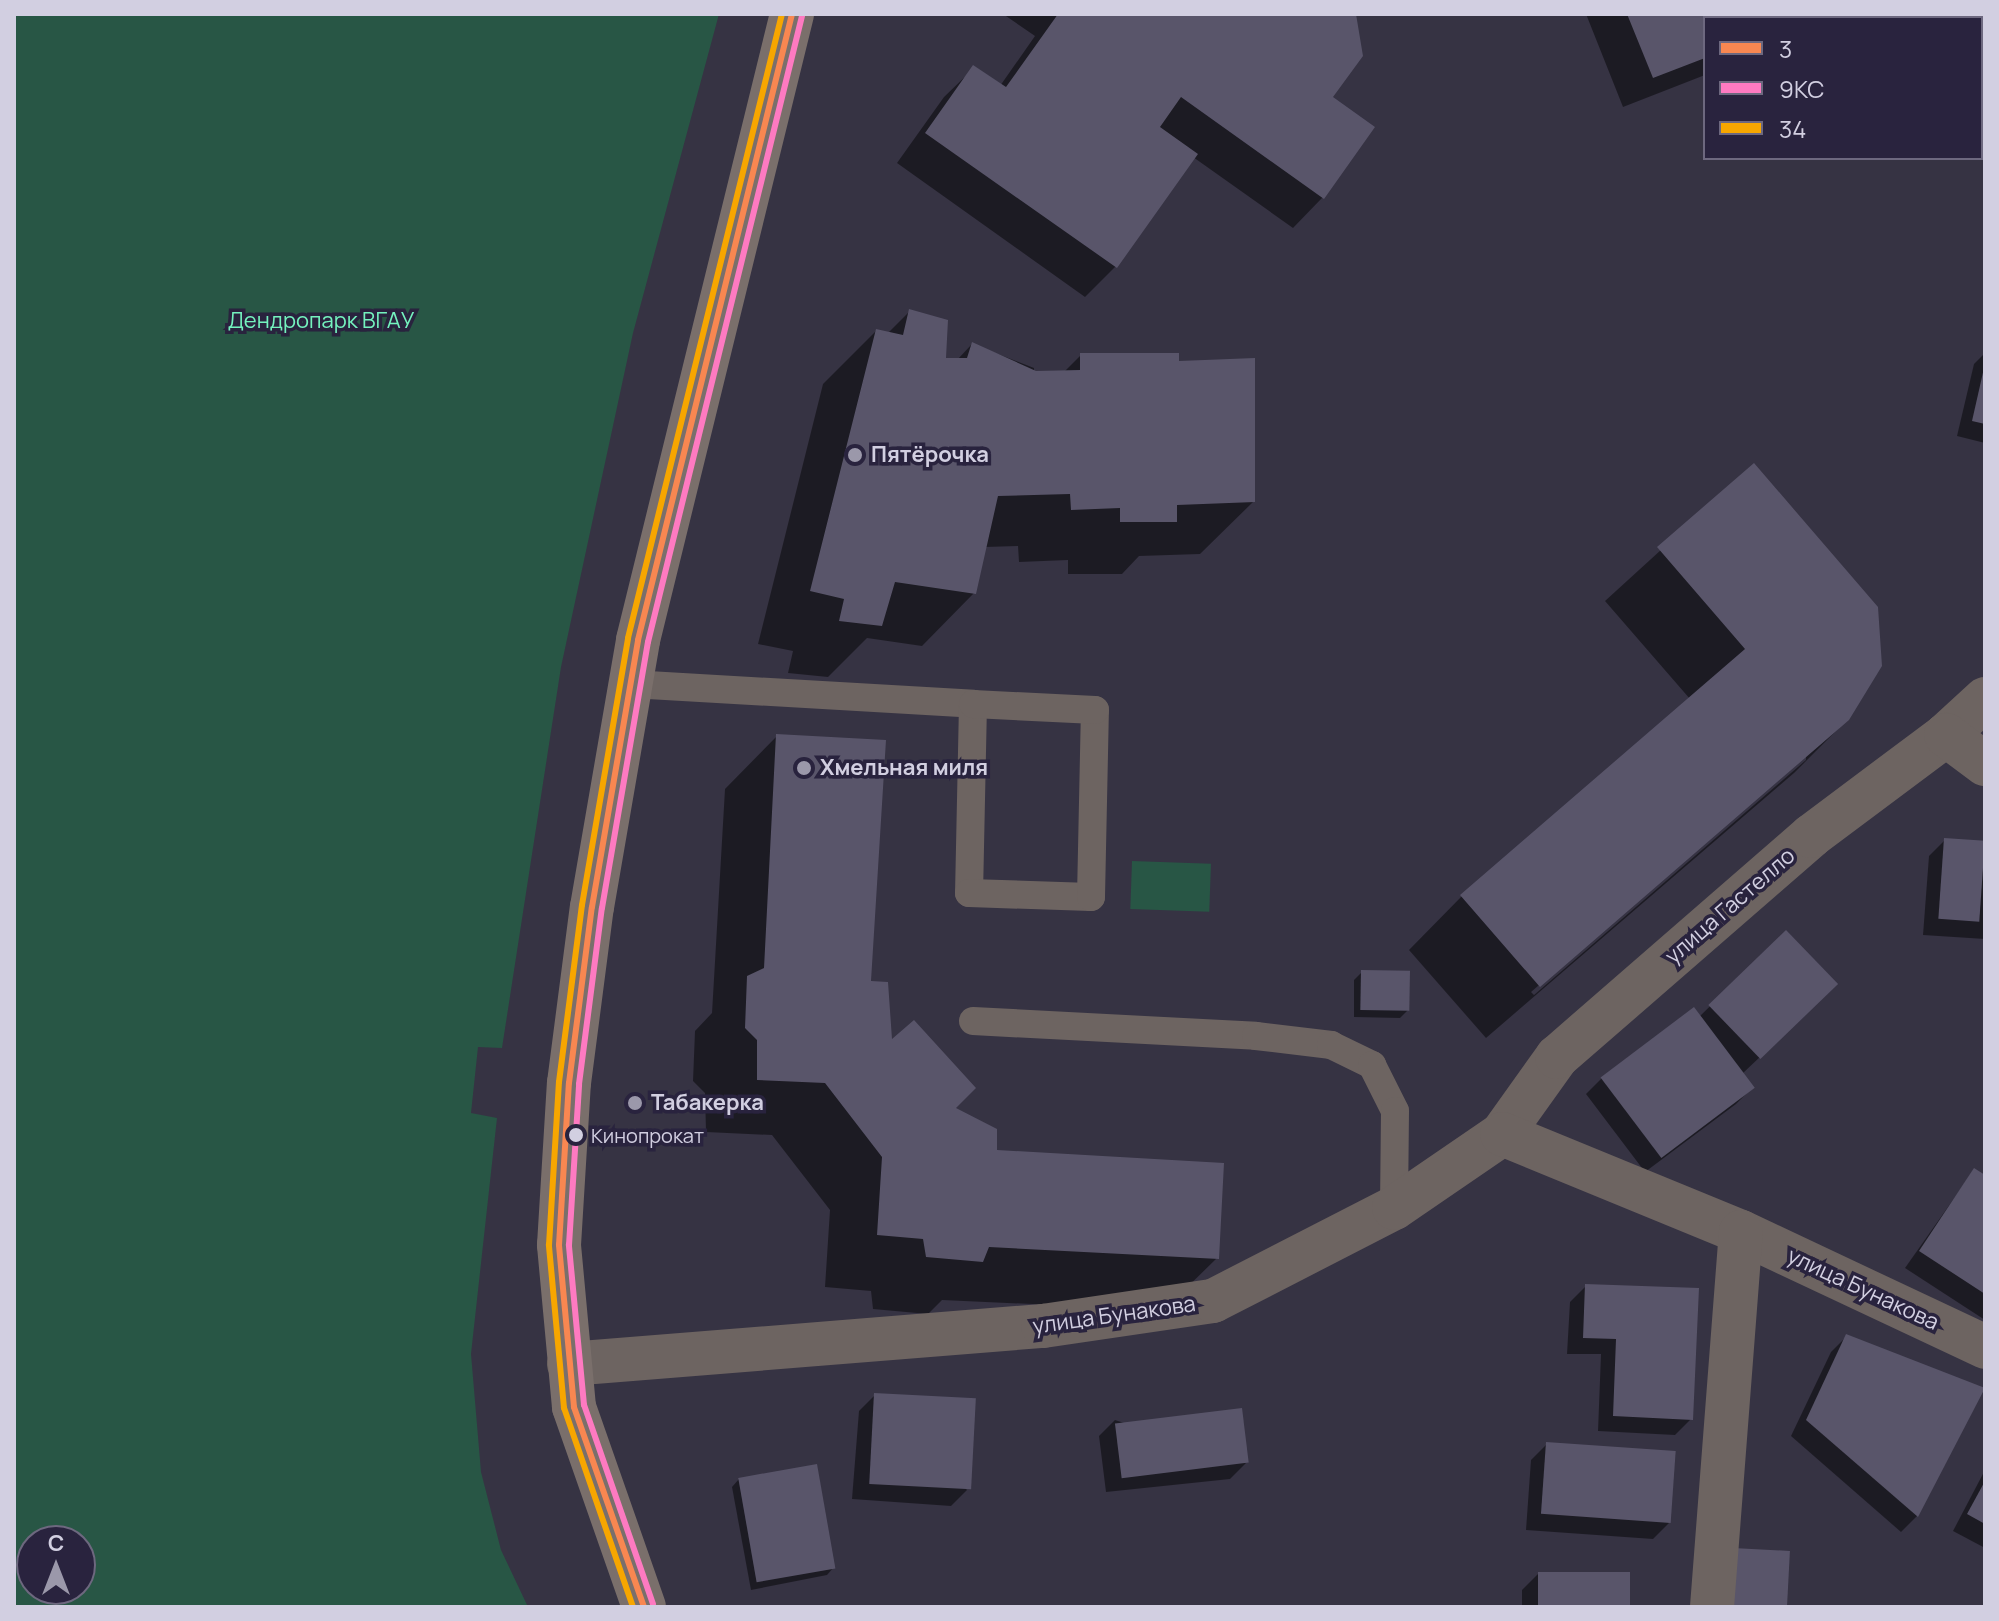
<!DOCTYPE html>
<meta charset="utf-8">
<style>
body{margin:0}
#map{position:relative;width:1999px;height:1621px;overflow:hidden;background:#363343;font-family:Manrope,sans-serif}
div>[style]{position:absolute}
.green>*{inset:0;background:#285645;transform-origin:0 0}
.shadow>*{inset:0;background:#0007}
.building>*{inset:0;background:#59556a;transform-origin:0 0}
.service>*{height:28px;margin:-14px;padding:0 14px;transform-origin:14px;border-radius:14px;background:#6d6461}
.minor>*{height:44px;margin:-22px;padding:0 22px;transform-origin:22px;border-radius:22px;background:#6d6461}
.secondary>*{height:44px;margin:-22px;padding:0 22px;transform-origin:22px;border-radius:22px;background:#7a6f6b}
.bus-1>*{height:6px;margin:-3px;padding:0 3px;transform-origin:3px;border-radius:3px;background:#f88751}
.bus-2>*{height:6px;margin:-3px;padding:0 3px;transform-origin:3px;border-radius:3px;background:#fe7ac1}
.bus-3>*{height:6px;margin:-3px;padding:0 3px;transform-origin:3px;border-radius:3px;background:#f7a600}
.dots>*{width:22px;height:22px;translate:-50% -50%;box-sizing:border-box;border:4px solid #29233e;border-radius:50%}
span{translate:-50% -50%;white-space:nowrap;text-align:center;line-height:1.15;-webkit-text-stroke:7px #29233e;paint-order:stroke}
.bus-label{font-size:20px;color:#d2cfe1}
.left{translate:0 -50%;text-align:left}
.park-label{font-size:22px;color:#74f2be}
.poi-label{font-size:22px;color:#d2cfe1;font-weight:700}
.street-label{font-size:22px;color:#d2cfe1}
.frame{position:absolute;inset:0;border:16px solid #d2cfe1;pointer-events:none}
.legend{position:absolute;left:1703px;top:16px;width:280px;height:144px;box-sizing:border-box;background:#29233e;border:2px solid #6d687f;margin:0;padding:10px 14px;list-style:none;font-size:24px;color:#d2cfe1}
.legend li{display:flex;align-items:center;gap:16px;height:40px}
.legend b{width:40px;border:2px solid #6d687f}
.north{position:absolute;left:16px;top:1525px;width:80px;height:80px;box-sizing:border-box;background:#29233e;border:2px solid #6d687f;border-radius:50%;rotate:0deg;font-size:22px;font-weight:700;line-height:32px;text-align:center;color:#d2cfe1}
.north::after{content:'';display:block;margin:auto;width:28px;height:36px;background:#9b98aa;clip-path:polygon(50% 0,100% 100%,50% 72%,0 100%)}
</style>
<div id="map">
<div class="green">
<div style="clip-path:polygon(evenodd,14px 14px,719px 14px,633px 333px,561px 667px,502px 1048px,478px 1047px,471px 1113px,497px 1118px,471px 1354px,481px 1472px,501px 1550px,528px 1607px,14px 1607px,14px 14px,32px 1541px,80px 1541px,80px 1589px,32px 1589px,32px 1541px)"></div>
<div style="left:1132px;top:861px;width:79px;height:48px;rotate:2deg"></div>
</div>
<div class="shadow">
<div style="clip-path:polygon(1003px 14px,1354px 14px,1330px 98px,1372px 128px,1322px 198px,1293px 228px,1193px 157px,1115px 267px,1085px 297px,897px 163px,944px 97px,974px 68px,1000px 86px,1035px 36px)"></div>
<div style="clip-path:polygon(1586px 14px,1985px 14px,1985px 57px,1981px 59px,1981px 18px,1705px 18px,1705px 75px,1623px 107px)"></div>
<div style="clip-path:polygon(910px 311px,944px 360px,957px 360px,972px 344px,1034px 368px,1034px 373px,1064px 372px,1081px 355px,1177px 363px,1253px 502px,1200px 554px,1139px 556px,1122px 574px,1068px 574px,1068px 560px,1019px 562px,1018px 546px,985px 547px,974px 593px,922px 646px,867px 638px,828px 677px,788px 673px,793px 651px,758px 644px,823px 384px,876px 331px,887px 334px)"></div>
<div style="clip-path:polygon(1985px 353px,1985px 443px,1957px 436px,1974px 364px)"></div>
<div style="clip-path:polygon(evenodd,1753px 466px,1848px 719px,1794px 773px,1486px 1038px,1409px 950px,1461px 897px,1690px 699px,1605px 601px,1753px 466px,1806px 755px,1806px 760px,1534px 995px,1531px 992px,1806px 755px)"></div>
<div style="clip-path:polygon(777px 736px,890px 1043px,995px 1152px,1217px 1258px,1164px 1310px,942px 1300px,928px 1314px,873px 1309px,871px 1291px,825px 1287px,830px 1210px,772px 1135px,706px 1132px,705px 1093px,693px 1081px,695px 1031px,712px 1013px,725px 789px)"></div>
<div style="clip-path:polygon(1945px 840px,1985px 843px,1985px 939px,1923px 935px,1929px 856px)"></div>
<div style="clip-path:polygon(1786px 932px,1820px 1000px,1742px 1074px,1752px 1088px,1736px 1104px,1645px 1172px,1586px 1094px,1602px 1078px,1699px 1017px)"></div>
<div style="clip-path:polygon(1362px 972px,1408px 1010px,1400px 1018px,1354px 1017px,1354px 980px)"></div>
<div style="clip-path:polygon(1974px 1170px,1985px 1177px,1985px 1320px,1905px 1268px)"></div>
<div style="clip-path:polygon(1586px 1286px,1691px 1419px,1675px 1435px,1598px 1431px,1601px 1354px,1567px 1354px,1570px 1302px)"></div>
<div style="clip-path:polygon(1847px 1336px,1983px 1389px,1917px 1516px,1901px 1532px,1791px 1436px,1831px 1352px)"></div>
<div style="clip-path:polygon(875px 1395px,967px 1490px,951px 1506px,852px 1499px,859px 1411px)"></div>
<div style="clip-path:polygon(1115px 1420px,1246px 1463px,1230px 1479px,1106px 1492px,1099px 1436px)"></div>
<div style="clip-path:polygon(1547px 1444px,1669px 1523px,1653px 1539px,1526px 1530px,1531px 1460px)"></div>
<div style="clip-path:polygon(1985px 1470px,1985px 1548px,1953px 1531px)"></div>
<div style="clip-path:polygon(739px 1479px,834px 1567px,827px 1575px,751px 1590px,732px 1487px)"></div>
<div style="clip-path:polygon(1538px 1574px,1628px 1607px,1522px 1607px,1522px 1590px)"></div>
</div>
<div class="building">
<div style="clip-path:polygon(1058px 14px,1356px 14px,1363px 56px,1333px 97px,1375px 127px,1324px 199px,1181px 97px,1160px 127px,1198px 154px,1117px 268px,925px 133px,973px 65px,1006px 87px)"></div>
<div style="clip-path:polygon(1627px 14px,1985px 14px,1985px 15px,1705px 18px,1705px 58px,1653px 78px)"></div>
<div style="clip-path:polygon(909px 309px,948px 320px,946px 358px,967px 358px,972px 342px,1036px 371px,1080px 370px,1080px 353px,1179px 353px,1179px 361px,1255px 358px,1255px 502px,1177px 505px,1177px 522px,1120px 522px,1120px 508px,1071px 510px,1070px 494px,998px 496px,976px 594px,895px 582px,882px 626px,839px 621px,844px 599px,810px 591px,876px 329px,903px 335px)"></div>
<div style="clip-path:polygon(1984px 368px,1985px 369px,1985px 424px,1972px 421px)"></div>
<div style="clip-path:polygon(1754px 463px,1878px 607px,1882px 666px,1849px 720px,1540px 987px,1460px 895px,1745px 649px,1657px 547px)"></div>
<div style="clip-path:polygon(776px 734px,886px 740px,871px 981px,888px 982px,892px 1039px,914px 1020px,976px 1088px,956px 1108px,997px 1129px,997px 1150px,1224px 1163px,1219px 1259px,989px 1247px,983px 1262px,926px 1257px,923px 1239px,877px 1235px,882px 1157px,825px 1083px,757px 1080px,757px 1040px,745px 1028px,747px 976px,764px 968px)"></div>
<div style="left:1944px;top:838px;width:41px;height:81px;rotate:4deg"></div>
<div style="left:1786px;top:930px;width:75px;height:108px;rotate:46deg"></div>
<div style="left:1361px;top:970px;width:49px;height:40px;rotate:1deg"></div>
<div style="left:1694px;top:1007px;width:101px;height:117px;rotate:53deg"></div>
<div style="clip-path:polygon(1974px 1168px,1985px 1175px,1985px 1294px,1919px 1251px)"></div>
<div style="clip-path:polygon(1585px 1284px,1699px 1288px,1693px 1420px,1613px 1416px,1616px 1339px,1583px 1338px)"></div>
<div style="clip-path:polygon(1846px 1334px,1985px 1388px,1918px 1517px,1806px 1420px)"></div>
<div style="left:874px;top:1393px;width:102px;height:91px;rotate:3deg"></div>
<div style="left:1242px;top:1408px;width:55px;height:128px;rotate:83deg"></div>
<div style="left:1546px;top:1442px;width:130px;height:72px;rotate:4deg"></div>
<div style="left:817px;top:1464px;width:106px;height:80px;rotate:80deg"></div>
<div style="clip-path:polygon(1985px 1481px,1985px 1524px,1967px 1514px)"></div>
<div style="left:1733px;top:1548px;width:57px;height:59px;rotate:3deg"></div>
<div style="left:1538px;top:1572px;width:92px;height:35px"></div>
</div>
<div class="service">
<div style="left:631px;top:684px;width:343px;rotate:3.3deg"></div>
<div style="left:973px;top:704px;width:189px;rotate:91.2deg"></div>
<div style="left:969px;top:893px;width:122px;rotate:1.9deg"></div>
<div style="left:1091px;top:897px;width:187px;rotate:-88.8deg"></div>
<div style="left:1095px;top:710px;width:122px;rotate:-177.2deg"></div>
<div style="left:973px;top:1021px;width:283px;rotate:3deg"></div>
<div style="left:1256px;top:1036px;width:76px;rotate:6.8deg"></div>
<div style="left:1331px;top:1045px;width:46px;rotate:26deg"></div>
<div style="left:1372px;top:1065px;width:51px;rotate:63.4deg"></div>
<div style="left:1395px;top:1111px;width:97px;rotate:90.6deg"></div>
</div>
<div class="minor">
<div style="left:1946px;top:735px;width:53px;rotate:-42.7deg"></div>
<div style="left:1502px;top:1134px;width:95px;rotate:-54.5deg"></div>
<div style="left:1557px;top:1057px;width:337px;rotate:-41deg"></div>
<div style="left:1811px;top:836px;width:169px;rotate:-36.8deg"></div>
<div style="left:1946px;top:735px;width:49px;rotate:36.6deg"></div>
<div style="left:569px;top:1364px;width:476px;rotate:-4.6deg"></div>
<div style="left:1043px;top:1326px;width:172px;rotate:-8.4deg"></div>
<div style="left:1213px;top:1301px;width:203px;rotate:-27.2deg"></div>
<div style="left:1394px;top:1208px;width:131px;rotate:-34.4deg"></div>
<div style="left:1502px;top:1134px;width:258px;rotate:22.3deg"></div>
<div style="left:1741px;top:1232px;width:270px;rotate:25.2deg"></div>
<div style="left:1712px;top:1607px;width:376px;rotate:-85.6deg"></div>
</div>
<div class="secondary">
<div style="left:644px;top:1607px;width:212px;rotate:-109.3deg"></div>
<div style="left:574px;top:1407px;width:163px;rotate:-95.3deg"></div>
<div style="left:559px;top:1245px;width:162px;rotate:-86.5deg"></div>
<div style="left:569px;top:1083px;width:177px;rotate:-82.6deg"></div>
<div style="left:592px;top:907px;width:271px;rotate:-80.2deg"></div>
<div style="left:638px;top:640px;width:645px;rotate:-76.18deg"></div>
</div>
<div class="bus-1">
<div style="left:644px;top:1607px;width:212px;rotate:-109.3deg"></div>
<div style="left:574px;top:1407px;width:163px;rotate:-95.3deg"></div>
<div style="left:559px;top:1245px;width:162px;rotate:-86.5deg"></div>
<div style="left:569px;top:1083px;width:177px;rotate:-82.6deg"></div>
<div style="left:592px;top:907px;width:271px;rotate:-80.2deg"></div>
<div style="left:638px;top:640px;width:645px;rotate:-76.18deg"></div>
</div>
<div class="bus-2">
<div style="left:653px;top:1604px;width:211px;rotate:-109.1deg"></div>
<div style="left:584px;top:1405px;width:161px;rotate:-95.4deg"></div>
<div style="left:569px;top:1245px;width:161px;rotate:-86.4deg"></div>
<div style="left:579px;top:1084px;width:177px;rotate:-82.6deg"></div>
<div style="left:602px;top:908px;width:270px;rotate:-80.2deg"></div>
<div style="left:648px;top:642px;width:645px;rotate:-76.18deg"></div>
</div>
<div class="bus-3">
<div style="left:633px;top:1607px;width:211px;rotate:-109.1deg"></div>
<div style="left:564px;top:1408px;width:164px;rotate:-95.3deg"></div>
<div style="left:549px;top:1245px;width:163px;rotate:-86.5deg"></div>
<div style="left:559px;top:1082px;width:178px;rotate:-82.6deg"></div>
<div style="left:582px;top:905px;width:271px;rotate:-80.2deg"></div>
<div style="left:628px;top:638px;width:643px;rotate:-76.14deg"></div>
</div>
<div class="dots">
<div style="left:855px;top:455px;background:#9b98aa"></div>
<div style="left:804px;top:768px;background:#9b98aa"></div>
<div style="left:635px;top:1103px;background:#9b98aa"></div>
<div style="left:576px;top:1135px;background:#d2cfe1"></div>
</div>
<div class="bus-label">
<span class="left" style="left:591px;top:1135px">Кинопрокат</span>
</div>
<div class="park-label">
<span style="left:321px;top:321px">Дендропарк ВГАУ</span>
</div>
<div class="poi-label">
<span class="left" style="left:871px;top:455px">Пятёрочка</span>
<span class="left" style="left:820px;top:768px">Хмельная миля</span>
<span class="left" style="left:651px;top:1103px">Табакерка</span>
</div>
<div class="street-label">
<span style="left:1730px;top:906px;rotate:-41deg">улица Гастелло</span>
<span style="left:1863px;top:1289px;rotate:25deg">улица Бунакова</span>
<span style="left:1114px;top:1315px;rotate:-8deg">улица Бунакова</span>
</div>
<div class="frame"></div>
<ul class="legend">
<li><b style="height:10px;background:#f88751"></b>3</li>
<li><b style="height:10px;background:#fe7ac1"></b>9КС</li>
<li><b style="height:10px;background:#f7a600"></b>34</li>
</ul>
<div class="north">С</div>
</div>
